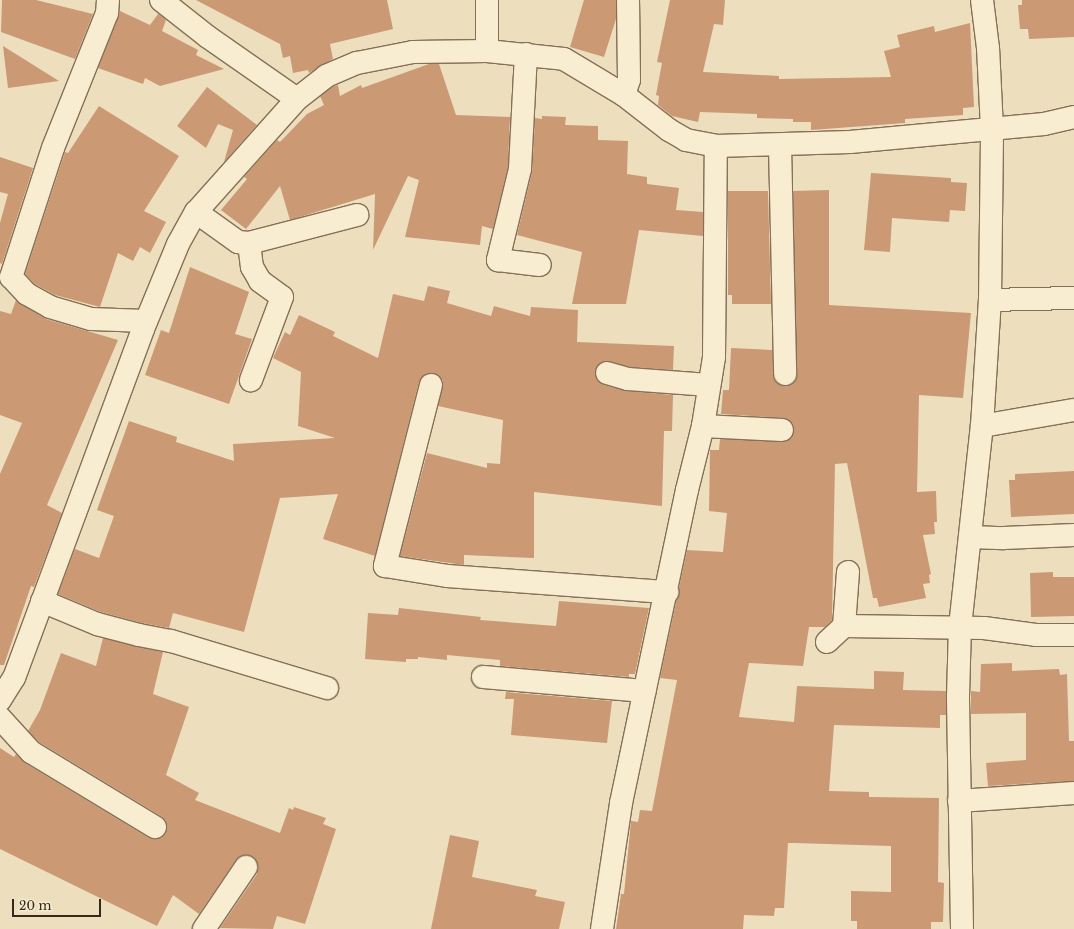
<!DOCTYPE html>
<style>
body{margin:0}
#map{position:relative;width:1074px;height:929px;overflow:hidden;background:#eddfbe;font-family:"Libre Baskerville",serif}
div>[style]{position:absolute}
.building>*{inset:0;background:#cb9974}
.roads{filter:drop-shadow(1px 0 #857057) drop-shadow(-1px 0 #857057) drop-shadow(0 1px #857057) drop-shadow(0 -1px #857057)}
.minor>*{height:22px;margin:-11px;padding:0 11px;transform-origin:11px;border-radius:11px;background:#f8edd1}
span{translate:-50% -50%;white-space:nowrap;text-align:center;line-height:1.15;-webkit-text-stroke:3px #f4eacd;paint-order:stroke}
.scale{position:absolute;left:12px;top:899px;width:89px;height:18px;box-sizing:border-box;border:2px solid #34281c;border-top:0;padding-left:5px;font-size:12px;line-height:14px;white-space:nowrap;color:#34281c;-webkit-text-stroke:3px #f4eacd;paint-order:stroke}
</style>
<div id="map">
<div class="building">
<div style="clip-path:polygon(2px 0,36px 0,93px 14px,75px 59px,1px 32px)"></div>
<div style="clip-path:polygon(196px 0,387px 0,393px 29px,330px 44px,333px 59px,309px 73px,308px 70px,293px 73px,290px 56px,283px 58px,280px 44px)"></div>
<div style="clip-path:polygon(584px 0,616px 0,616px 19px,604px 57px,570px 47px)"></div>
<div style="clip-path:polygon(670px 0,725px 0,723px 25px,714px 24px,703px 72px,779px 76px,779px 79px,891px 77px,884px 51px,900px 47px,897px 35px,934px 26px,935px 32px,970px 23px,974px 107px,963px 108px,963px 115px,905px 119px,905px 123px,811px 130px,811px 122px,793px 122px,793px 119px,757px 118px,757px 114px,700px 112px,698px 122px,672px 116px,658px 105px,659px 96px,656px 95px,662px 63px,657px 62px)"></div>
<div style="clip-path:polygon(1022px 0,1074px 0,1074px 37px,1029px 39px,1028px 29px,1020px 29px,1018px 5px,1022px 5px)"></div>
<div style="clip-path:polygon(120px 11px,150px 25px,158px 14px,160px 15px,166px 20px,162px 31px,198px 50px,196px 55px,224px 69px,160px 86px,145px 78px,143px 84px,98px 68px)"></div>
<div style="clip-path:polygon(3px 46px,59px 81px,8px 88px)"></div>
<div style="clip-path:polygon(429px 64px,439px 64px,456px 115px,510px 117px,508px 167px,493px 229px,482px 226px,480px 245px,405px 237px,419px 180px,408px 176px,373px 250px,375px 194px,290px 220px,280px 186px,246px 229px,221px 210px,247px 179px,244px 177px,277px 140px,280px 142px,307px 114px,324px 105px,320px 96px,332px 87px,338px 85px,340px 96px,361px 85px,362px 88px)"></div>
<div style="clip-path:polygon(207px 87px,257px 125px,224px 162px,233px 130px,218px 124px,206px 148px,177px 126px)"></div>
<div style="clip-path:polygon(99px 106px,179px 156px,144px 211px,166px 222px,150px 253px,140px 247px,133px 261px,118px 253px,100px 307px,55px 295px,35px 284px,25px 274px,65px 152px,68px 153px)"></div>
<div style="clip-path:polygon(542px 116px,566px 117px,565px 125px,598px 126px,598px 140px,628px 141px,627px 174px,647px 177px,647px 184px,679px 188px,676px 210px,703px 212px,703px 236px,639px 230px,626px 304px,572px 304px,582px 252px,517px 235px,532px 172px,535px 118px,542px 119px)"></div>
<div style="clip-path:polygon(0 157px,33px 168px,2px 264px,0 263px,0 223px,8px 194px,0 192px)"></div>
<div style="clip-path:polygon(871px 173px,951px 178px,951px 182px,967px 183px,965px 211px,950px 210px,949px 222px,892px 218px,890px 252px,864px 250px)"></div>
<div style="clip-path:polygon(829px 190px,829px 305px,971px 313px,963px 398px,919px 395px,917px 492px,936px 491px,937px 522px,934px 522px,935px 534px,923px 535px,931px 574px,929px 575px,930px 583px,923px 584px,926px 598px,879px 607px,877px 598px,873px 598px,847px 463px,835px 464px,832px 620px,825px 627px,809px 627px,803px 666px,749px 663px,739px 717px,794px 722px,797px 686px,874px 689px,874px 671px,904px 672px,903px 690px,946px 691px,946px 715px,940px 715px,940px 728px,834px 725px,829px 791px,869px 792px,869px 797px,939px 798px,938px 882px,944px 883px,943px 922px,931px 922px,931px 929px,857px 929px,857px 921px,851px 921px,851px 891px,891px 892px,891px 846px,795px 843px,788px 843px,784px 908px,775px 908px,774px 916px,744px 915px,743px 929px,616px 929px,621px 894px,624px 894px,631px 821px,638px 822px,640px 810px,652px 811px,665px 743px,677px 680px,660px 678px,687px 550px,723px 552px,727px 513px,709px 511px,710px 450px,719px 450px,720px 439px,787px 441px,794px 431px,793px 424px,783px 418px,721px 414px,723px 390px,729px 390px,731px 348px,772px 350px,775px 381px,786px 386px,796px 380px,793px 191px)"></div>
<div style="clip-path:polygon(728px 191px,768px 191px,771px 304px,732px 304px,732px 295px,728px 295px)"></div>
<div style="clip-path:polygon(190px 267px,249px 292px,235px 334px,252px 339px,229px 404px,145px 375px,161px 330px,169px 333px)"></div>
<div style="clip-path:polygon(428px 286px,450px 291px,447px 303px,491px 316px,494px 306px,530px 316px,531px 307px,578px 310px,577px 342px,674px 346px,673px 370px,630px 367px,604px 361px,595px 370px,598px 381px,604px 385px,627px 391px,673px 395px,672px 431px,664px 431px,662px 506px,534px 492px,534px 558px,464px 555px,464px 565px,400px 556px,427px 453px,487px 468px,487px 463px,500px 464px,503px 420px,438px 406px,443px 381px,439px 376px,428px 373px,419px 382px,375px 556px,323px 539px,338px 494px,280px 498px,244px 632px,173px 613px,169px 628px,142px 623px,101px 612px,58px 594px,75px 549px,99px 558px,114px 516px,97px 510px,129px 421px,177px 437px,176px 442px,234px 461px,233px 444px,335px 438px,298px 426px,301px 372px,273px 358px,285px 332px,290px 335px,299px 315px,335px 332px,333px 336px,378px 358px,393px 294px,424px 301px)"></div>
<div style="clip-path:polygon(16px 300px,46px 319px,118px 340px,47px 505px,62px 513px,34px 587px,31px 586px,4px 665px,0 665px,0 474px,22px 423px,0 415px,0 311px,11px 314px)"></div>
<div style="clip-path:polygon(1074px 471px,1074px 514px,1011px 517px,1009px 480px,1015px 480px,1015px 474px)"></div>
<div style="clip-path:polygon(1053px 572px,1053px 577px,1074px 577px,1074px 616px,1031px 617px,1030px 573px)"></div>
<div style="clip-path:polygon(559px 601px,649px 608px,635px 674px,629px 674px,629px 677px,500px 666px,500px 660px,447px 655px,447px 660px,418px 657px,418px 659px,406px 659px,406px 662px,365px 659px,368px 613px,398px 615px,399px 608px,481px 617px,480px 620px,556px 626px)"></div>
<div style="clip-path:polygon(103px 638px,163px 652px,153px 694px,189px 707px,166px 775px,199px 793px,195px 800px,280px 833px,289px 808px,293px 810px,294px 807px,326px 818px,323px 824px,336px 829px,305px 924px,277px 916px,273px 929px,220px 928px,257px 874px,257px 862px,247px 855px,236px 860px,199px 914px,173px 895px,157px 926px,0 849px,0 748px,14px 757px,16px 754px,25px 763px,149px 838px,161px 838px,166px 833px,166px 821px,161px 816px,39px 742px,28px 731px,40px 710px,61px 653px,96px 666px)"></div>
<div style="clip-path:polygon(1012px 663px,1012px 671px,1059px 669px,1060px 675px,1067px 674px,1069px 741px,1074px 741px,1074px 781px,988px 786px,986px 763px,1026px 760px,1026px 713px,971px 714px,971px 691px,980px 692px,981px 664px)"></div>
<div style="clip-path:polygon(506px 692px,612px 701px,607px 743px,511px 735px,514px 699px,505px 699px)"></div>
<div style="clip-path:polygon(450px 835px,479px 841px,472px 877px,537px 890px,535px 896px,565px 902px,559px 929px,431px 929px)"></div>
</div>
<div class="roads">
<div class="minor">
<div style="left:108px;top:0;width:13px;rotate:94deg"></div>
<div style="left:107px;top:13px;width:145px;rotate:111.8deg"></div>
<div style="left:53px;top:148px;width:136px;rotate:108deg"></div>
<div style="left:11px;top:277px;width:23px;rotate:47deg"></div>
<div style="left:27px;top:294px;width:26px;rotate:29deg"></div>
<div style="left:50px;top:307px;width:43px;rotate:16.3deg"></div>
<div style="left:91px;top:319px;width:55px;rotate:2.1deg"></div>
<div style="left:161px;top:0;width:60px;rotate:38.2deg"></div>
<div style="left:208px;top:37px;width:108px;rotate:34.9deg"></div>
<div style="left:487px;top:51px;width:51px;rotate:-90deg"></div>
<div style="left:526px;top:54px;width:115px;rotate:93deg"></div>
<div style="left:520px;top:169px;width:94px;rotate:103.6deg"></div>
<div style="left:498px;top:260px;width:42px;rotate:6.8deg"></div>
<div style="left:624px;top:95px;width:16px;rotate:-72deg"></div>
<div style="left:629px;top:80px;width:80px;rotate:-90.7deg"></div>
<div style="left:780px;top:146px;width:228px;rotate:88.7deg"></div>
<div style="left:196px;top:212px;width:52px;rotate:35.5deg"></div>
<div style="left:238px;top:242px;width:11px;rotate:5deg"></div>
<div style="left:249px;top:243px;width:112px;rotate:-14.5deg"></div>
<div style="left:249px;top:243px;width:24px;rotate:83deg"></div>
<div style="left:252px;top:267px;width:16px;rotate:60deg"></div>
<div style="left:260px;top:281px;width:27px;rotate:36deg"></div>
<div style="left:282px;top:297px;width:89px;rotate:110.5deg"></div>
<div style="left:990px;top:300px;width:84px;rotate:-1.4deg"></div>
<div style="left:607px;top:373px;width:22px;rotate:16deg"></div>
<div style="left:628px;top:379px;width:81px;rotate:4.2deg"></div>
<div style="left:431px;top:385px;width:187px;rotate:104.3deg"></div>
<div style="left:385px;top:566px;width:64px;rotate:9deg"></div>
<div style="left:448px;top:576px;width:220px;rotate:4.2deg"></div>
<div style="left:703px;top:426px;width:79px;rotate:2.9deg"></div>
<div style="left:982px;top:426px;width:93px;rotate:-9.9deg"></div>
<div style="left:970px;top:537px;width:34px;rotate:2deg"></div>
<div style="left:1004px;top:538px;width:70px;rotate:-2.5deg"></div>
<div style="left:848px;top:572px;width:54px;rotate:94.2deg"></div>
<div style="left:844px;top:626px;width:140px;rotate:0.8deg"></div>
<div style="left:984px;top:628px;width:52px;rotate:7.7deg"></div>
<div style="left:1036px;top:635px;width:38px"></div>
<div style="left:42px;top:601px;width:60px;rotate:22.7deg"></div>
<div style="left:97px;top:624px;width:43px;rotate:14.7deg"></div>
<div style="left:139px;top:635px;width:33px;rotate:11deg"></div>
<div style="left:171px;top:641px;width:163px;rotate:16.8deg"></div>
<div style="left:827px;top:642px;width:23px;rotate:-43deg"></div>
<div style="left:483px;top:677px;width:162px;rotate:5deg"></div>
<div style="left:0;top:700px;width:26px;rotate:-58deg"></div>
<div style="left:14px;top:678px;width:372px;rotate:-69.7deg"></div>
<div style="left:143px;top:329px;width:92px;rotate:-67.6deg"></div>
<div style="left:178px;top:244px;width:37px;rotate:-61deg"></div>
<div style="left:196px;top:212px;width:152px;rotate:-48.2deg"></div>
<div style="left:297px;top:99px;width:37px;rotate:-38deg"></div>
<div style="left:326px;top:76px;width:34px;rotate:-23deg"></div>
<div style="left:357px;top:63px;width:57px;rotate:-11.1deg"></div>
<div style="left:413px;top:52px;width:74px;rotate:-0.8deg"></div>
<div style="left:487px;top:51px;width:77px;rotate:5.9deg"></div>
<div style="left:564px;top:59px;width:70px;rotate:31deg"></div>
<div style="left:624px;top:95px;width:57px;rotate:37.9deg"></div>
<div style="left:669px;top:130px;width:20px;rotate:30deg"></div>
<div style="left:686px;top:140px;width:31px;rotate:11deg"></div>
<div style="left:716px;top:146px;width:134px;rotate:-1.7deg"></div>
<div style="left:850px;top:142px;width:195px;rotate:-5.3deg"></div>
<div style="left:1044px;top:124px;width:31px;rotate:-13deg"></div>
<div style="left:0;top:718px;width:46px;rotate:47.6deg"></div>
<div style="left:31px;top:752px;width:145px;rotate:31.2deg"></div>
<div style="left:959px;top:801px;width:115px;rotate:-4deg"></div>
<div style="left:204px;top:929px;width:75px;rotate:-55.9deg"></div>
<div style="left:602px;top:929px;width:127px;rotate:-81.4deg"></div>
<div style="left:621px;top:803px;width:320px;rotate:-78.1deg"></div>
<div style="left:687px;top:490px;width:66px;rotate:-76deg"></div>
<div style="left:703px;top:426px;width:70px;rotate:-80.9deg"></div>
<div style="left:714px;top:357px;width:211px;rotate:-89.5deg"></div>
<div style="left:962px;top:929px;width:232px;rotate:-91deg"></div>
<div style="left:958px;top:697px;width:70px;rotate:-88.4deg"></div>
<div style="left:960px;top:627px;width:202px;rotate:-83.8deg"></div>
<div style="left:982px;top:426px;width:126px;rotate:-86.4deg"></div>
<div style="left:990px;top:300px;width:171px;rotate:-89.3deg"></div>
<div style="left:992px;top:129px;width:81px;rotate:-92.8deg"></div>
<div style="left:988px;top:48px;width:48px;rotate:-97.1deg"></div>
</div>
</div>
<div class="scale">20 m</div>
</div>
